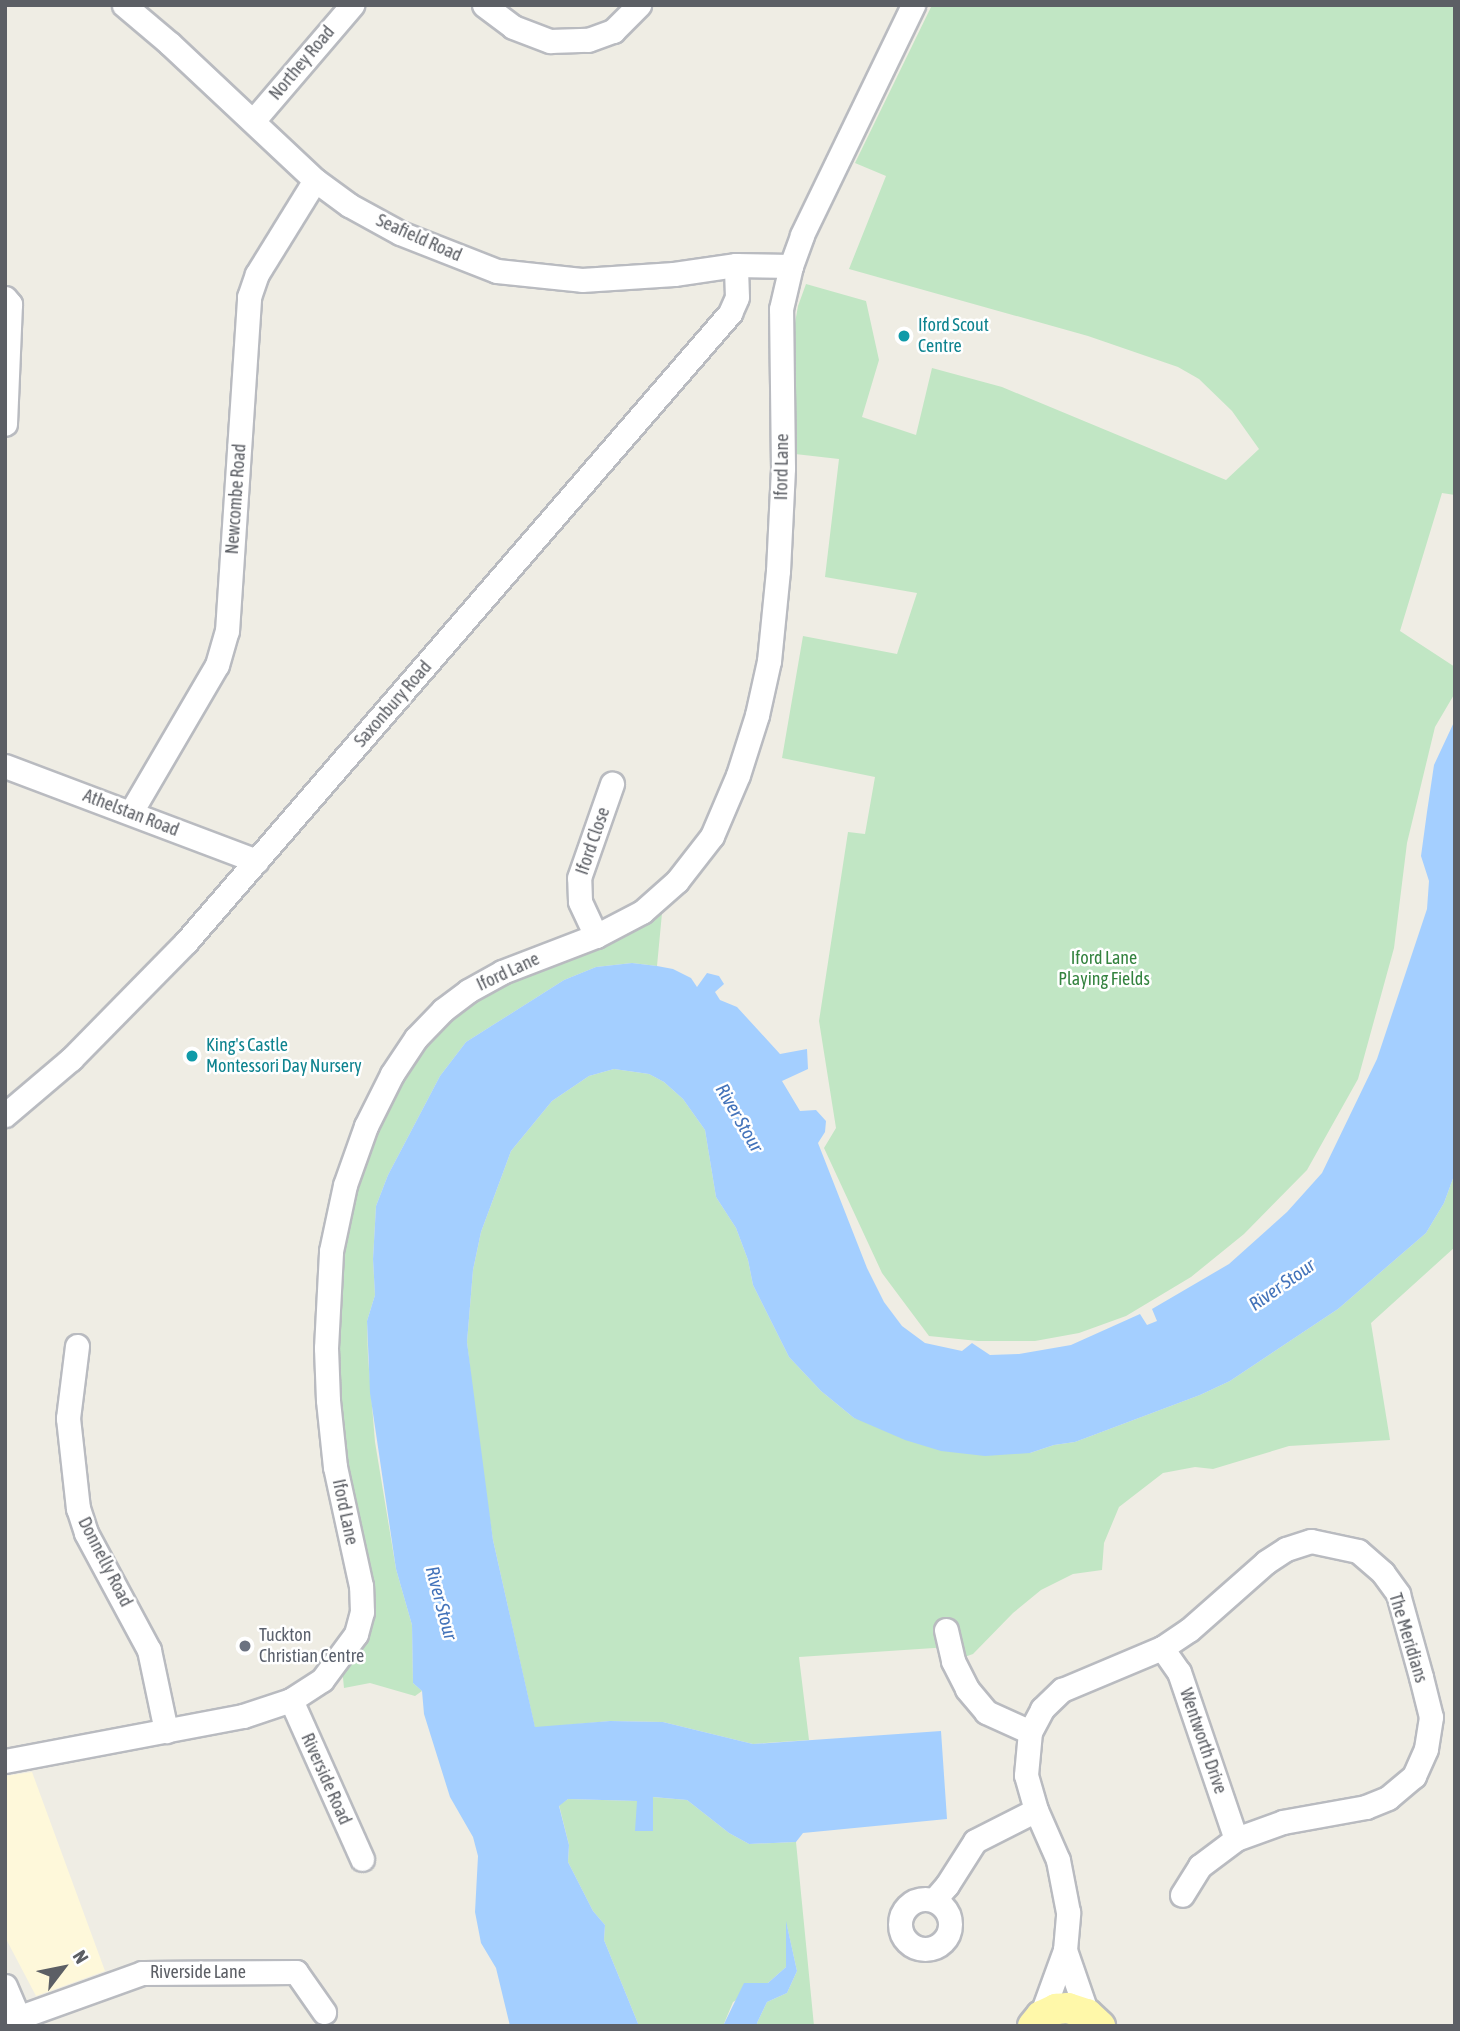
<!DOCTYPE html>
<style>
body{margin:0}
#map{position:relative;width:1460px;height:2031px;overflow:hidden;background:#efede4;font-family:"Asap Condensed",sans-serif}
div>[style]{position:absolute}
.commercial>*{inset:0;background:#fef8da}
.green>*{inset:0;background:#c1e6c4}
.water>*{inset:0;background:#a4cfff}
.roads{filter:drop-shadow(2px 0 #b9bbc0) drop-shadow(-2px 0 #b9bbc0) drop-shadow(0 2px #b9bbc0) drop-shadow(0 -2px #b9bbc0)}
.minor>*{height:23px;margin:-11.5px;padding:0 11.5px;transform-origin:11.5px;border-radius:11.5px;background:#fff}
.minor>.ring{margin:-11.5px;padding:0;box-sizing:content-box;background:none;border:23px solid #fff;border-radius:50%}
.major>*{height:30px;margin:-15px;padding:0 15px;transform-origin:15px;border-radius:15px;background:#fff8a9}
.dots>*{width:19px;height:19px;translate:-50% -50%;box-sizing:border-box;border:4px solid #fff;border-radius:50%}
span{translate:-50% -50%;white-space:nowrap;text-align:center;line-height:1.15;-webkit-text-stroke:5px #fff;paint-order:stroke}
.street-label{font-size:18px;color:#5c5f65}
.culture-label{font-size:18px;color:#0d838f}
.left{translate:0 -50%;text-align:left}
.park-label{font-size:18px;color:#34833f}
.worship-label{font-size:18px;color:#5b616d}
.water-label{font-size:19px;color:#4373ba;font-style:italic}
.frame{position:absolute;inset:0;border:7px solid #5c5f65;pointer-events:none}
.north{position:absolute;left:28px;top:1933px;width:70px;height:70px;-webkit-text-stroke:5px #fff;paint-order:stroke;rotate:58deg;font-size:19px;font-weight:700;line-height:28px;text-align:center;color:#5c5f65}
.north::after{content:'';display:block;margin:auto;width:24px;height:32px;background:#5c5f65;clip-path:polygon(50% 0,100% 100%,50% 72%,0 100%)}
</style>
<div id="map">
<div class="commercial">
<div style="clip-path:polygon(32px 1772px,105px 1971px,36px 1996px,5px 1937px,5px 1776px)"></div>
</div>
<div class="green">
<div style="clip-path:polygon(932px 5px,1455px 5px,1455px 495px,1442px 493px,1400px 631px,1455px 667px,1455px 693px,1435px 727px,1407px 843px,1394px 948px,1358px 1079px,1307px 1170px,1244px 1234px,1191px 1277px,1126px 1316px,1079px 1333px,1035px 1341px,978px 1341px,929px 1336px,882px 1273px,824px 1148px,836px 1128px,819px 1021px,848px 832px,865px 834px,875px 777px,782px 758px,803px 636px,897px 654px,917px 593px,825px 577px,839px 459px,795px 454px,793px 334px,798px 306px,806px 284px,866px 301px,879px 360px,862px 417px,916px 435px,932px 368px,1002px 387px,1226px 480px,1259px 449px,1232px 411px,1199px 379px,1178px 367px,1088px 336px,849px 269px,886px 176px,855px 163px)"></div>
<div style="clip-path:polygon(664px 892px,657px 966px,632px 963px,596px 967px,564px 980px,466px 1042px,440px 1076px,388px 1175px,376px 1206px,373px 1259px,375px 1295px,367px 1321px,368px 1357px,375px 1442px,396px 1569px,412px 1625px,413px 1683px,422px 1691px,415px 1696px,370px 1683px,344px 1688px,341px 1658px,356px 1634px,335px 1466px,328px 1300px,366px 1126px,443px 1010px)"></div>
<div style="clip-path:polygon(614px 1069px,649px 1074px,664px 1082px,683px 1099px,705px 1130px,716px 1197px,736px 1228px,748px 1260px,753px 1285px,789px 1357px,821px 1391px,854px 1418px,1030px 1453px,1054px 1445px,1075px 1442px,1200px 1395px,1230px 1381px,1338px 1309px,1426px 1233px,1444px 1203px,1455px 1173px,1455px 1247px,1371px 1323px,1390px 1440px,1289px 1446px,1213px 1469px,1195px 1467px,1163px 1473px,1119px 1507px,1104px 1543px,1102px 1570px,1073px 1574px,1041px 1590px,1013px 1613px,973px 1654px,953px 1661px,949px 1647px,799px 1657px,809px 1740px,753px 1744px,663px 1722px,610px 1721px,535px 1728px,493px 1540px,480px 1457px,467px 1342px,473px 1270px,481px 1232px,511px 1151px,552px 1101px,589px 1076px)"></div>
<div style="clip-path:polygon(652px 1797px,687px 1800px,729px 1833px,749px 1844px,796px 1842px,814px 2026px,758px 2026px,757px 2023px,767px 2002px,787px 1993px,797px 1971px,787px 1926px,786px 1967px,768px 1983px,733px 2002px,723px 2026px,639px 2026px,604px 1940px,605px 1925px,593px 1911px,568px 1862px,569px 1845px,559px 1805px,568px 1799px,637px 1801px,653px 1831px)"></div>
</div>
<div class="water">
<div style="clip-path:polygon(1455px 720px,1455px 1173px,1444px 1203px,1426px 1233px,1338px 1309px,1230px 1381px,1200px 1395px,1075px 1442px,1054px 1445px,1030px 1453px,985px 1456px,941px 1451px,905px 1440px,854px 1418px,821px 1391px,789px 1357px,753px 1285px,748px 1260px,736px 1228px,716px 1197px,705px 1130px,683px 1099px,664px 1082px,649px 1074px,614px 1069px,589px 1076px,552px 1101px,511px 1151px,481px 1232px,473px 1270px,467px 1342px,493px 1540px,535px 1727px,610px 1721px,663px 1722px,753px 1744px,941px 1731px,947px 1819px,803px 1833px,796px 1842px,749px 1844px,729px 1833px,687px 1800px,653px 1797px,653px 1831px,635px 1831px,637px 1801px,568px 1799px,559px 1806px,569px 1845px,568px 1862px,593px 1911px,605px 1925px,604px 1940px,639px 2026px,510px 2026px,496px 1968px,481px 1943px,475px 1912px,478px 1856px,473px 1837px,450px 1797px,424px 1714px,422px 1691px,413px 1683px,412px 1625px,396px 1569px,370px 1393px,367px 1321px,375px 1295px,373px 1259px,376px 1206px,388px 1175px,440px 1076px,466px 1042px,564px 980px,596px 967px,632px 963px,657px 966px,673px 969px,691px 978px,697px 987px,707px 973px,719px 976px,724px 984px,715px 992px,720px 1000px,737px 1007px,780px 1054px,807px 1049px,808px 1069px,782px 1081px,800px 1111px,816px 1110px,826px 1121px,825px 1132px,818px 1143px,867px 1268px,884px 1302px,902px 1326px,925px 1343px,962px 1351px,972px 1343px,990px 1355px,1019px 1354px,1071px 1345px,1140px 1314px,1147px 1325px,1157px 1321px,1152px 1309px,1229px 1264px,1287px 1212px,1322px 1173px,1377px 1059px,1427px 909px,1429px 881px,1421px 856px,1427px 812px,1434px 765px)"></div>
<div style="clip-path:polygon(786px 1921px,797px 1971px,787px 1993px,767px 2002px,757px 2023px,758px 2026px,723px 2026px,744px 1983px,768px 1983px,786px 1967px)"></div>
</div>
<div class="roads">
<div class="minor">
<div style="left:124px;top:5px;width:59px;rotate:40.2deg"></div>
<div style="left:169px;top:43px;width:200px;rotate:43.2deg"></div>
<div style="left:315px;top:180px;width:42px;rotate:36.3deg"></div>
<div style="left:349px;top:205px;width:58px;rotate:28.8deg"></div>
<div style="left:400px;top:233px;width:104px;rotate:21.4deg"></div>
<div style="left:497px;top:271px;width:85px;rotate:6deg"></div>
<div style="left:582px;top:280px;width:92px;rotate:-3.7deg"></div>
<div style="left:674px;top:274px;width:63px;rotate:-8.3deg"></div>
<div style="left:736px;top:265px;width:55px;rotate:1deg"></div>
<div style="left:484px;top:5px;width:36px;rotate:37deg"></div>
<div style="left:513px;top:27px;width:40px;rotate:21deg"></div>
<div style="left:550px;top:41px;width:38px;rotate:-2deg"></div>
<div style="left:588px;top:40px;width:27px;rotate:-20deg"></div>
<div style="left:613px;top:31px;width:37px;rotate:-45deg"></div>
<div style="left:253px;top:121px;width:153px;rotate:-49.5deg"></div>
<div style="left:5px;top:298px;width:8px;rotate:50deg"></div>
<div style="left:10px;top:304px;width:120px;rotate:92.4deg"></div>
<div style="left:5px;top:766px;width:269px;rotate:20.7deg"></div>
<div style="left:131px;top:812px;width:170px;rotate:-59.7deg"></div>
<div style="left:217px;top:665px;width:35px;rotate:-74deg"></div>
<div style="left:227px;top:631px;width:335px;rotate:-86.2deg"></div>
<div style="left:249px;top:297px;width:24px;rotate:-71deg"></div>
<div style="left:257px;top:274px;width:110px;rotate:-58.3deg"></div>
<div style="left:596px;top:936px;width:38px;rotate:-115deg"></div>
<div style="left:580px;top:901px;width:23px;rotate:-92deg"></div>
<div style="left:579px;top:878px;width:100px;rotate:-70.7deg"></div>
<div style="left:5px;top:1115px;width:87px;rotate:-40.3deg"></div>
<div style="left:71px;top:1059px;width:164px;rotate:-45.5deg"></div>
<div style="left:186px;top:942px;width:832px;rotate:-49.14deg"></div>
<div style="left:730px;top:313px;width:17px;rotate:-66deg"></div>
<div style="left:737px;top:297px;width:32px;rotate:-92deg"></div>
<div style="left:77px;top:1346px;width:73px;rotate:97.1deg"></div>
<div style="left:68px;top:1418px;width:91px;rotate:83.7deg"></div>
<div style="left:78px;top:1508px;width:26px;rotate:72deg"></div>
<div style="left:86px;top:1533px;width:133px;rotate:61.7deg"></div>
<div style="left:149px;top:1650px;width:83px;rotate:78.1deg"></div>
<div style="left:946px;top:1630px;width:32px;rotate:77deg"></div>
<div style="left:953px;top:1661px;width:31px;rotate:63deg"></div>
<div style="left:967px;top:1689px;width:30px;rotate:50deg"></div>
<div style="left:986px;top:1712px;width:48px;rotate:24.4deg"></div>
<div style="left:1162px;top:1648px;width:29px;rotate:55deg"></div>
<div style="left:1179px;top:1672px;width:176px;rotate:71.2deg"></div>
<div style="left:291px;top:1700px;width:174px;rotate:65.9deg"></div>
<div style="left:5px;top:1761px;width:242px;rotate:-10.7deg"></div>
<div style="left:243px;top:1716px;width:51px;rotate:-18.4deg"></div>
<div style="left:291px;top:1700px;width:37px;rotate:-33deg"></div>
<div style="left:322px;top:1680px;width:57px;rotate:-53.5deg"></div>
<div style="left:356px;top:1634px;width:23px;rotate:-75deg"></div>
<div style="left:362px;top:1612px;width:26px;rotate:-92deg"></div>
<div style="left:361px;top:1586px;width:122px;rotate:-102.3deg"></div>
<div style="left:335px;top:1467px;width:67px;rotate:-96deg"></div>
<div style="left:328px;top:1400px;width:52px;rotate:-92.2deg"></div>
<div style="left:326px;top:1348px;width:97px;rotate:-87deg"></div>
<div style="left:331px;top:1251px;width:67px;rotate:-78deg"></div>
<div style="left:345px;top:1185px;width:63px;rotate:-70.4deg"></div>
<div style="left:366px;top:1126px;width:58px;rotate:-63.4deg"></div>
<div style="left:392px;top:1074px;width:43px;rotate:-56.3deg"></div>
<div style="left:416px;top:1038px;width:39px;rotate:-46deg"></div>
<div style="left:443px;top:1010px;width:31px;rotate:-37deg"></div>
<div style="left:468px;top:991px;width:39px;rotate:-29deg"></div>
<div style="left:502px;top:972px;width:101px;rotate:-21deg"></div>
<div style="left:596px;top:936px;width:52px;rotate:-27.6deg"></div>
<div style="left:642px;top:912px;width:47px;rotate:-41.5deg"></div>
<div style="left:677px;top:881px;width:57px;rotate:-52.1deg"></div>
<div style="left:712px;top:836px;width:66px;rotate:-66.9deg"></div>
<div style="left:738px;top:775px;width:63px;rotate:-72.4deg"></div>
<div style="left:757px;top:715px;width:55px;rotate:-77.5deg"></div>
<div style="left:769px;top:661px;width:90px;rotate:-84.3deg"></div>
<div style="left:778px;top:571px;width:103px;rotate:-87.2deg"></div>
<div style="left:783px;top:468px;width:159px;rotate:-90.7deg"></div>
<div style="left:781px;top:309px;width:44px;rotate:-76.9deg"></div>
<div style="left:791px;top:266px;width:33px;rotate:-70deg"></div>
<div style="left:802px;top:235px;width:255px;rotate:-64.2deg"></div>
<div class="ring" style="left:900px;top:1899px;width:27px;height:27px"></div>
<div style="left:934px;top:1900px;width:20px;rotate:-49deg"></div>
<div style="left:947px;top:1885px;width:52px;rotate:-57.5deg"></div>
<div style="left:975px;top:1841px;width:68px;rotate:-26.9deg"></div>
<div style="left:1065px;top:1950px;width:68px;rotate:71deg"></div>
<div style="left:5px;top:1986px;width:43px;rotate:67deg"></div>
<div style="left:1041px;top:2016px;width:70px;rotate:-70deg"></div>
<div style="left:1065px;top:1950px;width:38px;rotate:-85deg"></div>
<div style="left:1068px;top:1912px;width:53px;rotate:-100.9deg"></div>
<div style="left:1058px;top:1860px;width:55px;rotate:-113.7deg"></div>
<div style="left:1036px;top:1810px;width:36px;rotate:-106deg"></div>
<div style="left:1026px;top:1775px;width:43px;rotate:-84.7deg"></div>
<div style="left:1030px;top:1732px;width:26px;rotate:-62deg"></div>
<div style="left:1042px;top:1709px;width:28px;rotate:-44deg"></div>
<div style="left:1062px;top:1690px;width:108px;rotate:-22.8deg"></div>
<div style="left:1162px;top:1648px;width:32px;rotate:-34deg"></div>
<div style="left:1189px;top:1630px;width:103px;rotate:-41.4deg"></div>
<div style="left:1266px;top:1562px;width:24px;rotate:-33deg"></div>
<div style="left:1286px;top:1549px;width:26px;rotate:-18deg"></div>
<div style="left:1311px;top:1541px;width:48px;rotate:12deg"></div>
<div style="left:1358px;top:1551px;width:33px;rotate:41deg"></div>
<div style="left:1383px;top:1573px;width:26px;rotate:54deg"></div>
<div style="left:1398px;top:1594px;width:86px;rotate:74.5deg"></div>
<div style="left:1421px;top:1677px;width:41px;rotate:76deg"></div>
<div style="left:1431px;top:1717px;width:32px;rotate:99deg"></div>
<div style="left:1426px;top:1749px;width:30px;rotate:114deg"></div>
<div style="left:1414px;top:1776px;width:34px;rotate:140deg"></div>
<div style="left:1388px;top:1798px;width:24px;rotate:158deg"></div>
<div style="left:1366px;top:1807px;width:84px;rotate:169.8deg"></div>
<div style="left:1283px;top:1822px;width:50px;rotate:160.1deg"></div>
<div style="left:1236px;top:1839px;width:45px;rotate:143.1deg"></div>
<div style="left:1200px;top:1866px;width:34px;rotate:122deg"></div>
<div style="left:17px;top:2018px;width:133px;rotate:-19.8deg"></div>
<div style="left:142px;top:1973px;width:154px;rotate:-0.4deg"></div>
<div style="left:296px;top:1972px;width:49px;rotate:55deg"></div>
</div>
<div class="major">
<div style="left:1033px;top:2026px;width:13px;rotate:-51deg"></div>
<div style="left:1041px;top:2016px;width:17px;rotate:-25deg"></div>
<div style="left:1056px;top:2009px;width:12px;rotate:-5deg"></div>
<div style="left:1068px;top:2008px;width:20px;rotate:18deg"></div>
<div style="left:1087px;top:2014px;width:18px;rotate:43deg"></div>
</div>
</div>
<div class="dots">
<div style="left:904px;top:336px;background:#0f9aa8"></div>
<div style="left:192px;top:1056px;background:#0f9aa8"></div>
<div style="left:245px;top:1646px;background:#6b7280"></div>
</div>
<div class="street-label">
<span style="left:302px;top:63px;rotate:-50deg">Northey Road</span>
<span style="left:419px;top:238px;rotate:24deg">Seafield Road</span>
<span style="left:782px;top:467px;rotate:-89deg">Iford Lane</span>
<span style="left:236px;top:499px;rotate:-86deg">Newcombe Road</span>
<span style="left:393px;top:704px;rotate:-49deg">Saxonbury Road</span>
<span style="left:131px;top:813px;rotate:21deg">Athelstan Road</span>
<span style="left:593px;top:841px;rotate:-71deg">Iford Close</span>
<span style="left:508px;top:972px;rotate:-25deg">Iford Lane</span>
<span style="left:345px;top:1512px;rotate:78deg">Iford Lane</span>
<span style="left:105px;top:1562px;rotate:63deg">Donnelly Road</span>
<span style="left:1408px;top:1638px;rotate:73deg">The Meridians</span>
<span style="left:1203px;top:1741px;rotate:71deg">Wentworth Drive</span>
<span style="left:326px;top:1779px;rotate:66deg">Riverside Road</span>
<span style="left:198px;top:1972px">Riverside Lane</span>
</div>
<div class="culture-label">
<span class="left" style="left:918px;top:336px">Iford Scout<br>Centre</span>
<span class="left" style="left:206px;top:1056px">King's Castle<br>Montessori Day Nursery</span>
</div>
<div class="park-label">
<span style="left:1104px;top:969px">Iford Lane<br>Playing Fields</span>
</div>
<div class="worship-label">
<span class="left" style="left:259px;top:1646px">Tuckton<br>Christian Centre</span>
</div>
<div class="water-label">
<span style="left:739px;top:1118px;rotate:60deg">River Stour</span>
<span style="left:1282px;top:1285px;rotate:-35deg">River Stour</span>
<span style="left:441px;top:1603px;rotate:75deg">River Stour</span>
</div>
<div class="frame"></div>
<div class="north">N</div>
</div>
